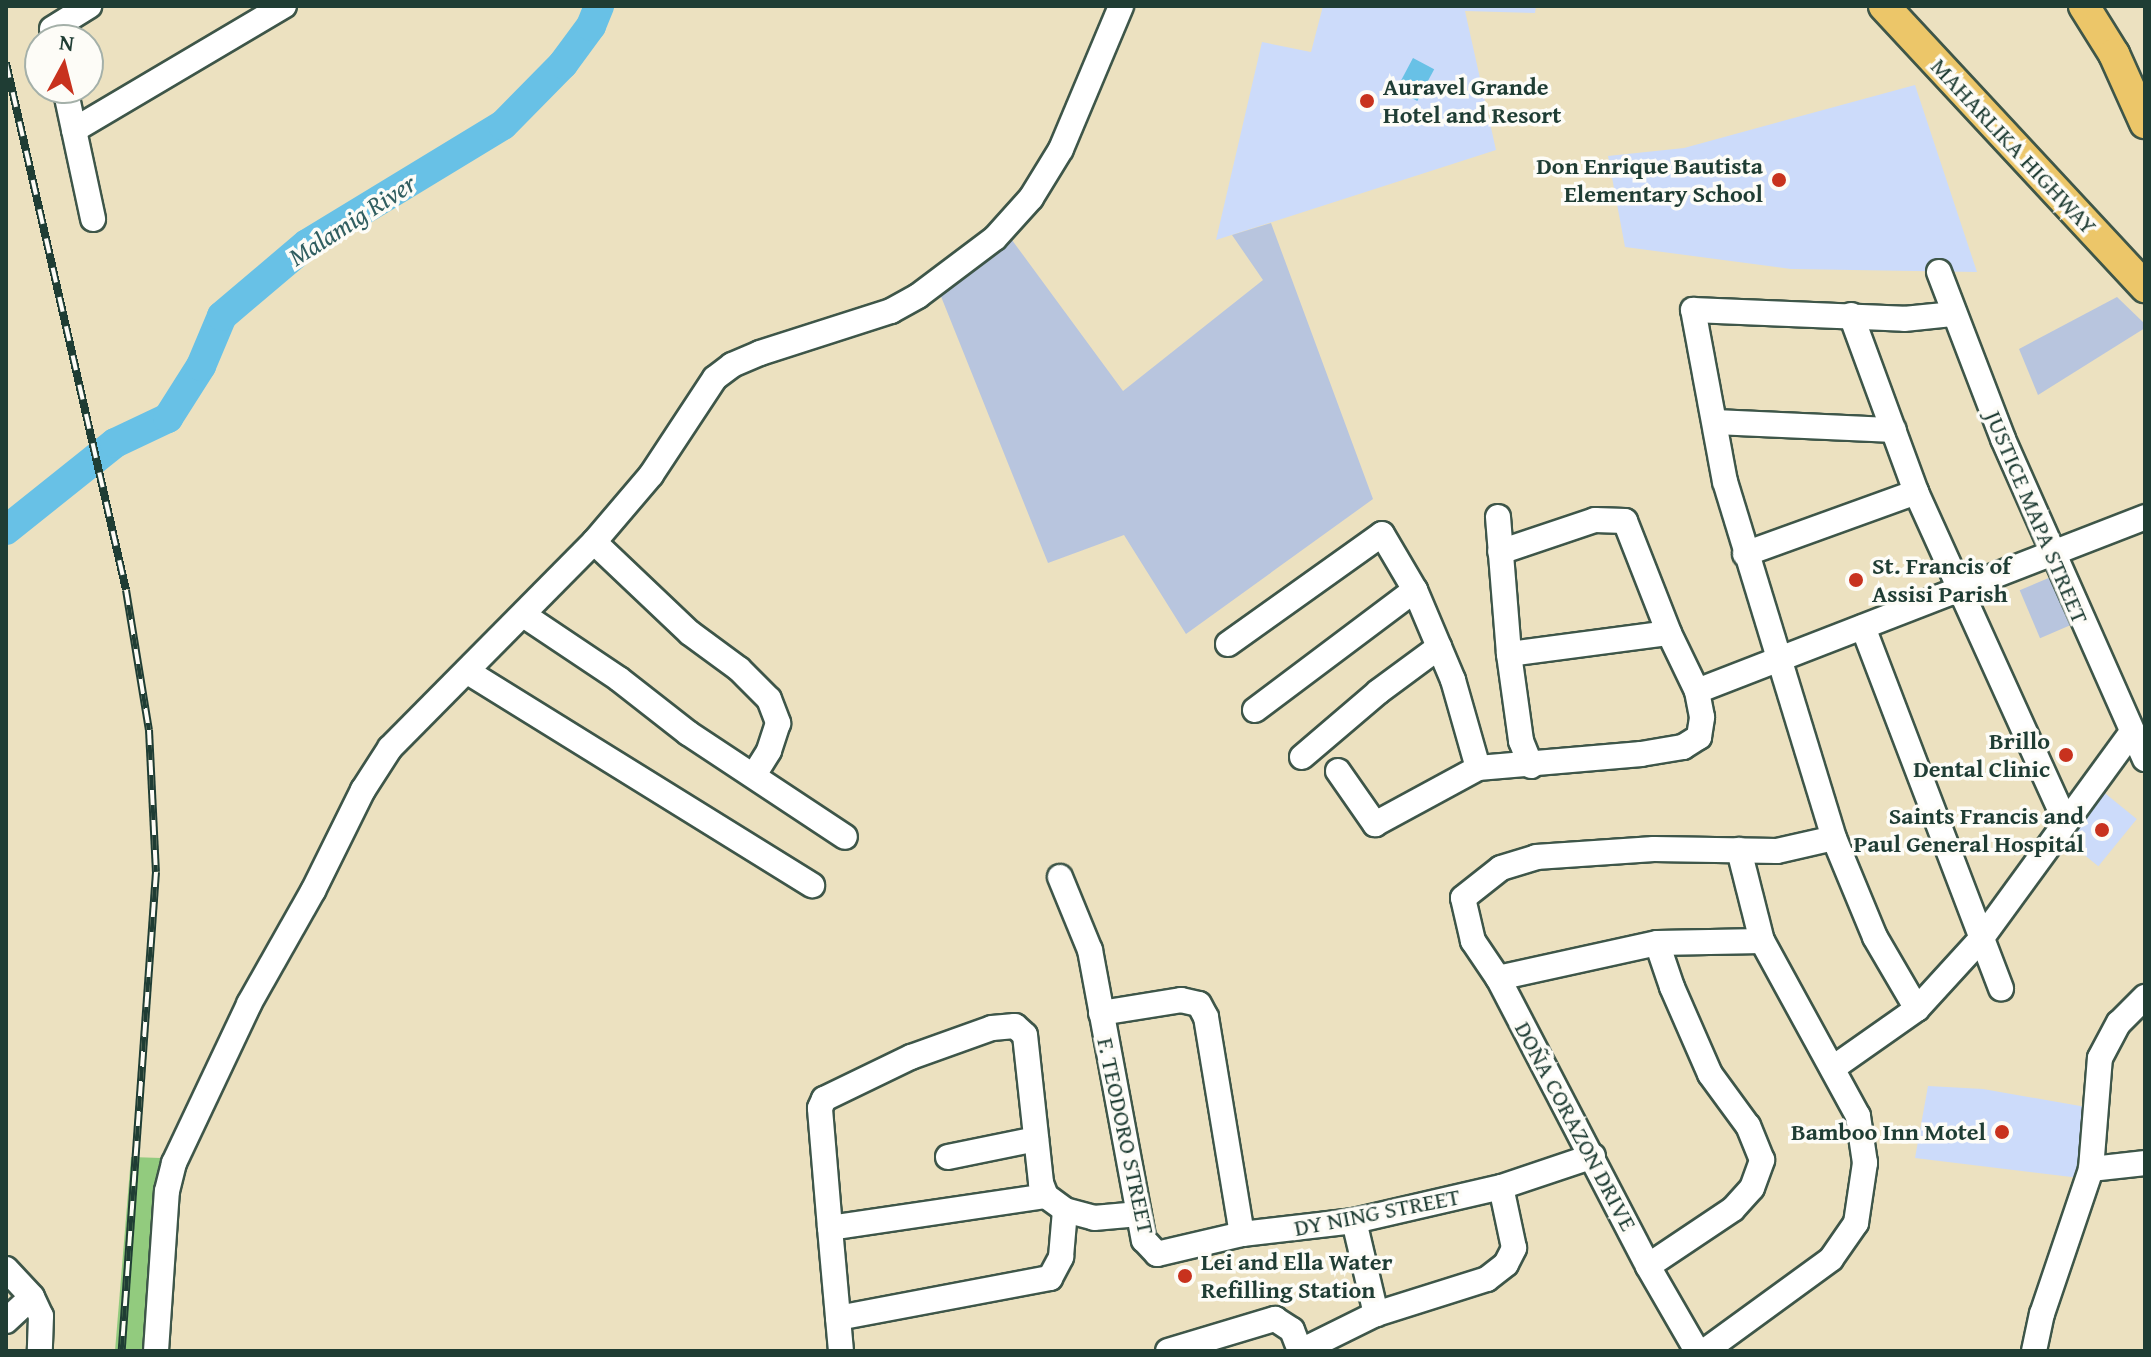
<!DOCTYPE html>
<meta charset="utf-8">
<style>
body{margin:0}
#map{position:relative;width:2151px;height:1357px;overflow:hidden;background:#ece1c0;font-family:"Gentium Book Plus",serif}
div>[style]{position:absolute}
.built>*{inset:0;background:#ccdbfa;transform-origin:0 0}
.industrial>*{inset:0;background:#b8c5de;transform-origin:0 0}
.green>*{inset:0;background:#92cb7e}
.water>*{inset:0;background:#68c1e6;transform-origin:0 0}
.river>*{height:30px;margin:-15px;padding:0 15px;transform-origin:15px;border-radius:15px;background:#68c1e6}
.roads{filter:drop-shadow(2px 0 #3e5649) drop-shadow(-2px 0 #3e5649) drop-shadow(0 2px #3e5649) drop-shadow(0 -2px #3e5649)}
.minor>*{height:24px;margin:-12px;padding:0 12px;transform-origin:12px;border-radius:12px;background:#fff}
.major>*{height:30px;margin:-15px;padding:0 15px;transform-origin:15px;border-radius:15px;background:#ecc669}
.rail>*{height:8px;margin-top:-4px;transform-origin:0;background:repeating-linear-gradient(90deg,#fdfcf7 0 15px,#1f3d34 0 30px);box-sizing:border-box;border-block:2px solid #1f3d34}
.dots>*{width:22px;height:22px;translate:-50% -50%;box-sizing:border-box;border:4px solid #fdfcf7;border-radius:50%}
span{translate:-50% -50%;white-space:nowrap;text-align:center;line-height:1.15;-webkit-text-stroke:7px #fdfcf7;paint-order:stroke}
.poi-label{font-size:24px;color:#1f3d34;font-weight:700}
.left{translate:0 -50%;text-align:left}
.right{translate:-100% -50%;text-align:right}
.street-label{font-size:24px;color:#1f3d34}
.water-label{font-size:26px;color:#315e60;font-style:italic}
.frame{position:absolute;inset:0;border:8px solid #1f3d34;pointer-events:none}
.north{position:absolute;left:24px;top:24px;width:80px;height:80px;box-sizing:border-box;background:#fdfcf7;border:2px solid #a4b0a9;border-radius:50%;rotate:7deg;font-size:22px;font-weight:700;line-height:32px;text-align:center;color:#1f3d34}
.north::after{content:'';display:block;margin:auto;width:28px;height:36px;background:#c8321e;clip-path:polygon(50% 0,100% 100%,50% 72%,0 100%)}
</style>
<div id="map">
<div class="built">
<div style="clip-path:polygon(1323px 6px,1536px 6px,1535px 13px,1465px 11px,1496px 150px,1216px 240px,1262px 42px,1311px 52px)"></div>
<div style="clip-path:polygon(1915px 85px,1977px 272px,1791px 269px,1625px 247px,1608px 156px,1684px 148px)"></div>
<div style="left:2101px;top:790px;width:46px;height:61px;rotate:39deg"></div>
<div style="clip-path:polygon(1928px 1086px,1983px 1089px,2086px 1107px,2080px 1178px,1915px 1158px)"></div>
</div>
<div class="industrial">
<div style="clip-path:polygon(1271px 223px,1373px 499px,1186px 634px,1124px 535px,1048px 563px,940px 294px,1012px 240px,1123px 391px,1263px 280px,1232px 235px)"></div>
<div style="clip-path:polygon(2117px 297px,2145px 324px,2145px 328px,2038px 395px,2019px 349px)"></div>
<div style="left:2051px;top:577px;width:52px;height:34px;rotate:67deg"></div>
</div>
<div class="green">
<div style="clip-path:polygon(131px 1157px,161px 1158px,149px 1325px,144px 1351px,115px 1351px)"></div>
</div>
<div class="water">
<div style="left:1413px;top:58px;width:24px;height:36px;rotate:28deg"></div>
</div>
<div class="river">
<div style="left:6px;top:530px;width:139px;rotate:-38.6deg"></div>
<div style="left:115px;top:443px;width:59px;rotate:-25.3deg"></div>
<div style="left:168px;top:418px;width:62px;rotate:-57.6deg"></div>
<div style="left:201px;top:366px;width:54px;rotate:-67.2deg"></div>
<div style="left:222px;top:316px;width:111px;rotate:-40.3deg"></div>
<div style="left:307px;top:244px;width:229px;rotate:-31.3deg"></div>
<div style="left:503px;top:125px;width:86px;rotate:-45.5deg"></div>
<div style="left:563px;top:64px;width:47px;rotate:-53.6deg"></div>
<div style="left:591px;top:26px;width:22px;rotate:-68deg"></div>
</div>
<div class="roads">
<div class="minor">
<div style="left:52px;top:29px;width:44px;rotate:-31.9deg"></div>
<div style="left:65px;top:88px;width:134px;rotate:77.9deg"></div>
<div style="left:74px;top:130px;width:244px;rotate:-30.6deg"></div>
<div style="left:1939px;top:272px;width:179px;rotate:69deg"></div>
<div style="left:2003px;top:439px;width:350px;rotate:66.1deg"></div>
<div style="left:1851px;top:315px;width:189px;rotate:69.8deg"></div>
<div style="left:1916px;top:492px;width:361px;rotate:65.6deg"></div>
<div style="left:1716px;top:422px;width:178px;rotate:2.6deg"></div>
<div style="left:1498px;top:517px;width:137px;rotate:85.4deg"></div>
<div style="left:1509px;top:654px;width:88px;rotate:82.1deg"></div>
<div style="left:1521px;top:741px;width:27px;rotate:68deg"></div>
<div style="left:594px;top:542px;width:132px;rotate:43.5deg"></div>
<div style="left:690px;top:633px;width:61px;rotate:36.3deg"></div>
<div style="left:739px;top:669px;width:42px;rotate:45deg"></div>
<div style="left:769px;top:699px;width:26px;rotate:69deg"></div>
<div style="left:778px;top:723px;width:29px;rotate:108deg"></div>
<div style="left:769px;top:751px;width:28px;rotate:122deg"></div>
<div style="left:1745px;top:554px;width:182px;rotate:-19.9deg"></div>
<div style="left:525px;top:616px;width:113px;rotate:33.8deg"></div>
<div style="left:619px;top:679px;width:88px;rotate:38deg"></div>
<div style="left:688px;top:733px;width:188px;rotate:33.5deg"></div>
<div style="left:1863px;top:627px;width:387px;rotate:69.1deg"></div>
<div style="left:1228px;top:644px;width:189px;rotate:-35.5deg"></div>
<div style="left:1382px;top:534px;width:65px;rotate:59.5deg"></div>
<div style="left:1415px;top:590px;width:98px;rotate:67.1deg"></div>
<div style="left:1453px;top:680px;width:91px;rotate:74.1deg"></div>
<div style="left:1509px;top:654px;width:161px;rotate:-7.5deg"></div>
<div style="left:468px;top:672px;width:405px;rotate:31.8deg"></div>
<div style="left:1697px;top:691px;width:481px;rotate:-21.2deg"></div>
<div style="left:1255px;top:710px;width:200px;rotate:-36.9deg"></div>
<div style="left:1302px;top:757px;width:100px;rotate:-40.5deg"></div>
<div style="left:1378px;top:692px;width:76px;rotate:-36.4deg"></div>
<div style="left:1338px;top:771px;width:65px;rotate:55.1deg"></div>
<div style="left:1375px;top:824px;width:117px;rotate:-28.5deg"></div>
<div style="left:1478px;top:768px;width:164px;rotate:-4.9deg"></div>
<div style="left:1641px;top:754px;width:43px;rotate:-9.5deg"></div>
<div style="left:1683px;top:747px;width:19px;rotate:-32deg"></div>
<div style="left:1699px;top:737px;width:20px;rotate:-81deg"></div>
<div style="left:1702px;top:717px;width:26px;rotate:-101deg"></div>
<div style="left:1697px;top:691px;width:64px;rotate:-115.8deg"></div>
<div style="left:1669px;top:633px;width:120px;rotate:-111.4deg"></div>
<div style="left:1625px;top:521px;width:30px;rotate:-178deg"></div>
<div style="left:1595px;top:520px;width:100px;rotate:161.4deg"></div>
<div style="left:1060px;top:877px;width:79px;rotate:67.7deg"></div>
<div style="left:1090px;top:950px;width:295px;rotate:79.5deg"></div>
<div style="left:1144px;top:1240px;width:19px;rotate:47deg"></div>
<div style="left:1157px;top:1254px;width:87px;rotate:-13.2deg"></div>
<div style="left:1242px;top:1234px;width:113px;rotate:-6.6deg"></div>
<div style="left:1354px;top:1221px;width:151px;rotate:-13deg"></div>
<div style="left:1501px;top:1187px;width:97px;rotate:-18.6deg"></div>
<div style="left:1498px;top:978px;width:163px;rotate:-12.4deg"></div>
<div style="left:1657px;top:943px;width:105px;rotate:-1.1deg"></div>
<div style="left:1917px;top:1009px;width:83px;rotate:-120.3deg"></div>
<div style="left:1875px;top:937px;width:107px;rotate:-112.5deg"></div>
<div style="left:1834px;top:838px;width:372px;rotate:-107deg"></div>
<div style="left:1725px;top:482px;width:175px;rotate:-100.5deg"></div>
<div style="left:1693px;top:310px;width:211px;rotate:2.4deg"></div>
<div style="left:1904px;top:319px;width:48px;rotate:-5.9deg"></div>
<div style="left:1101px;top:1013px;width:81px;rotate:-9.2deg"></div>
<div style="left:1181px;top:1000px;width:18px;rotate:13deg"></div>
<div style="left:1199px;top:1004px;width:15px;rotate:62deg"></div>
<div style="left:1206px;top:1017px;width:220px;rotate:80.6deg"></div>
<div style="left:1833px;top:1068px;width:103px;rotate:-35.1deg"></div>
<div style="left:1917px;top:1009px;width:95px;rotate:-47.6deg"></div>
<div style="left:1981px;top:939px;width:255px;rotate:-53.9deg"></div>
<div style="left:948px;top:1157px;width:90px;rotate:-11.6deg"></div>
<div style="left:2091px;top:1169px;width:54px;rotate:-6.3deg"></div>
<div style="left:1046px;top:1196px;width:218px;rotate:171.6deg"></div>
<div style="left:830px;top:1228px;width:120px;rotate:-94.8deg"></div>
<div style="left:820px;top:1108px;width:10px;rotate:-66deg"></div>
<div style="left:824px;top:1099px;width:97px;rotate:-25.8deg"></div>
<div style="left:911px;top:1057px;width:86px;rotate:-19.7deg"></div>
<div style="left:992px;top:1028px;width:23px;rotate:-5deg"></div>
<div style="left:1015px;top:1026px;width:13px;rotate:42deg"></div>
<div style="left:1025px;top:1035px;width:149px;rotate:83.8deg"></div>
<div style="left:1041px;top:1183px;width:14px;rotate:69deg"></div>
<div style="left:1046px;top:1196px;width:24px;rotate:36deg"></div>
<div style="left:1065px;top:1210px;width:30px;rotate:15deg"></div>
<div style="left:1094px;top:1218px;width:45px;rotate:-5.1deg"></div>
<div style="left:1354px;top:1221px;width:96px;rotate:76.7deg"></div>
<div style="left:830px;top:1228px;width:123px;rotate:84.9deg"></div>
<div style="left:1648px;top:1266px;width:102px;rotate:-33.8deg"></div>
<div style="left:1733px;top:1209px;width:28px;rotate:-48deg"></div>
<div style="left:1752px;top:1188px;width:30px;rotate:-70deg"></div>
<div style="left:1762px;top:1160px;width:37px;rotate:-112deg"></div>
<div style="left:1748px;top:1126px;width:64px;rotate:-126.2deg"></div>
<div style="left:1710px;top:1074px;width:95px;rotate:-113.6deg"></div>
<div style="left:1672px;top:987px;width:46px;rotate:-108.8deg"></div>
<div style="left:6px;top:1269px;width:38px;rotate:47deg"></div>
<div style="left:32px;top:1297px;width:21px;rotate:65deg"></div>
<div style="left:41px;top:1316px;width:35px;rotate:92deg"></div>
<div style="left:838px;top:1318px;width:216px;rotate:-10.7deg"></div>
<div style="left:1050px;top:1278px;width:24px;rotate:-62deg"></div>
<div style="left:1061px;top:1257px;width:47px;rotate:-85.1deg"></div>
<div style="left:6px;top:1321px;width:35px;rotate:-43deg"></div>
<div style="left:156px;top:1351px;width:160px;rotate:-86.1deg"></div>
<div style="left:167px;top:1191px;width:29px;rotate:-76deg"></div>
<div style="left:174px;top:1163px;width:176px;rotate:-64.7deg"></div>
<div style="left:249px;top:1004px;width:130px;rotate:-60.5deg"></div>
<div style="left:313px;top:891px;width:113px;rotate:-63.7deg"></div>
<div style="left:363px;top:790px;width:50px;rotate:-57.3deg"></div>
<div style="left:390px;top:748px;width:290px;rotate:-45.3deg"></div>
<div style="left:594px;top:542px;width:88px;rotate:-49.6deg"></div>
<div style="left:651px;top:475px;width:116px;rotate:-56.6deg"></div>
<div style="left:715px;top:378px;width:21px;rotate:-37deg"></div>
<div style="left:732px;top:365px;width:30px;rotate:-23deg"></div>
<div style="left:760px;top:353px;width:138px;rotate:-17.8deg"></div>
<div style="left:891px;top:311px;width:31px;rotate:-29deg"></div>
<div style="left:918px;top:296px;width:96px;rotate:-37deg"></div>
<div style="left:995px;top:238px;width:54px;rotate:-48deg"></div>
<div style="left:1031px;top:198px;width:57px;rotate:-58.5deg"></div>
<div style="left:1061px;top:149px;width:155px;rotate:-67.2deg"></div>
<div style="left:1168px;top:1351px;width:112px;rotate:-16.7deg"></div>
<div style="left:1275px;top:1319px;width:20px;rotate:33deg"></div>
<div style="left:1292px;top:1330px;width:22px;rotate:69deg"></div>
<div style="left:1301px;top:1351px;width:84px;rotate:-26.3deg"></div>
<div style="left:1376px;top:1314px;width:116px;rotate:-17.5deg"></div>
<div style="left:1487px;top:1279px;width:24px;rotate:-38deg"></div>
<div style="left:1506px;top:1264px;width:18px;rotate:-63deg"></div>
<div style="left:1514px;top:1248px;width:62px;rotate:-102deg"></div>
<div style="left:1697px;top:1351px;width:98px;rotate:-120deg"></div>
<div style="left:1648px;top:1266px;width:325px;rotate:-117.5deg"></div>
<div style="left:1498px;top:978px;width:45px;rotate:-124deg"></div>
<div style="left:1473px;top:941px;width:44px;rotate:-103.1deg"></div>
<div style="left:1463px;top:898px;width:48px;rotate:-38.3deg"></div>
<div style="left:1501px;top:868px;width:37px;rotate:-17deg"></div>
<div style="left:1536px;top:857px;width:118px;rotate:-3.9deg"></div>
<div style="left:1654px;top:849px;width:123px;rotate:0.9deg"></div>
<div style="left:1777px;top:851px;width:58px;rotate:-12.8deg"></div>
<div style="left:1705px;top:1351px;width:156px;rotate:-36.1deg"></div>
<div style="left:1831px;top:1259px;width:44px;rotate:-55.2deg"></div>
<div style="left:1856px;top:1223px;width:61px;rotate:-81.5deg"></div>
<div style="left:1865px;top:1163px;width:48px;rotate:-98.5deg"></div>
<div style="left:1858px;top:1116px;width:200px;rotate:-118.7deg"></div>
<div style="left:1762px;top:941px;width:94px;rotate:-104.2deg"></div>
<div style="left:2034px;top:1351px;width:38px;rotate:-78deg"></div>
<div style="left:2042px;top:1314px;width:153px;rotate:-71.3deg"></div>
<div style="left:2091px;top:1169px;width:111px;rotate:-85.4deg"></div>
<div style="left:2100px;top:1058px;width:40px;rotate:-62deg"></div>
<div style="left:2119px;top:1023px;width:37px;rotate:-45deg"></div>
</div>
<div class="major">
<div style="left:1884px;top:6px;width:384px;rotate:47.1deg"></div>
<div style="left:2084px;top:6px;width:57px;rotate:58deg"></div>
<div style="left:2114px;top:54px;width:76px;rotate:65.8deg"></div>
</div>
</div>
<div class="rail">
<div style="left:6px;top:63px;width:540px;rotate:77.17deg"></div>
<div style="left:126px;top:590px;width:142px;rotate:80.7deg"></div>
<div style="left:149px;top:730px;width:142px;rotate:87.2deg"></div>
<div style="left:156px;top:872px;width:480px;rotate:94.1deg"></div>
</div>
<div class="dots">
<div style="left:1367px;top:101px;background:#c8321e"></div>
<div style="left:1779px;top:180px;background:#c8321e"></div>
<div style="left:1856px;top:580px;background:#c8321e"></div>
<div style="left:2066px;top:755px;background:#c8321e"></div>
<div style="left:2102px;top:830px;background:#c8321e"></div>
<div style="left:2002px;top:1132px;background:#c8321e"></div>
<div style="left:1185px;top:1276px;background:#c8321e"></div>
</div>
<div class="poi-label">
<span class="left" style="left:1383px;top:101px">Auravel Grande<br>Hotel and Resort</span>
<span class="right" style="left:1763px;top:180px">Don Enrique Bautista<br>Elementary School</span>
<span class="left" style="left:1872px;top:580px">St. Francis of<br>Assisi Parish</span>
<span class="right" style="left:2050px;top:755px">Brillo<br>Dental Clinic</span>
<span class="right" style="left:2084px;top:830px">Saints Francis and<br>Paul General Hospital</span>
<span class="right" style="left:1986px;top:1132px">Bamboo Inn Motel</span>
<span class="left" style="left:1201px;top:1276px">Lei and Ella Water<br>Refilling Station</span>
</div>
<div class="street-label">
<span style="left:2014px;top:146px;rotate:47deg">MAHARLIKA HIGHWAY</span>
<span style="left:2037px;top:517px;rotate:67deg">JUSTICE MAPA STREET</span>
<span style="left:1576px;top:1126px;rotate:62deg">DOÑA CORAZON DRIVE</span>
<span style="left:1126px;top:1136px;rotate:78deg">F. TEODORO STREET</span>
<span style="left:1377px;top:1212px;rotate:-11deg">DY NING STREET</span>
</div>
<div class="water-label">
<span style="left:352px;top:220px;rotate:-33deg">Malamig River</span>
</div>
<div class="frame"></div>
<div class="north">N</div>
</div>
